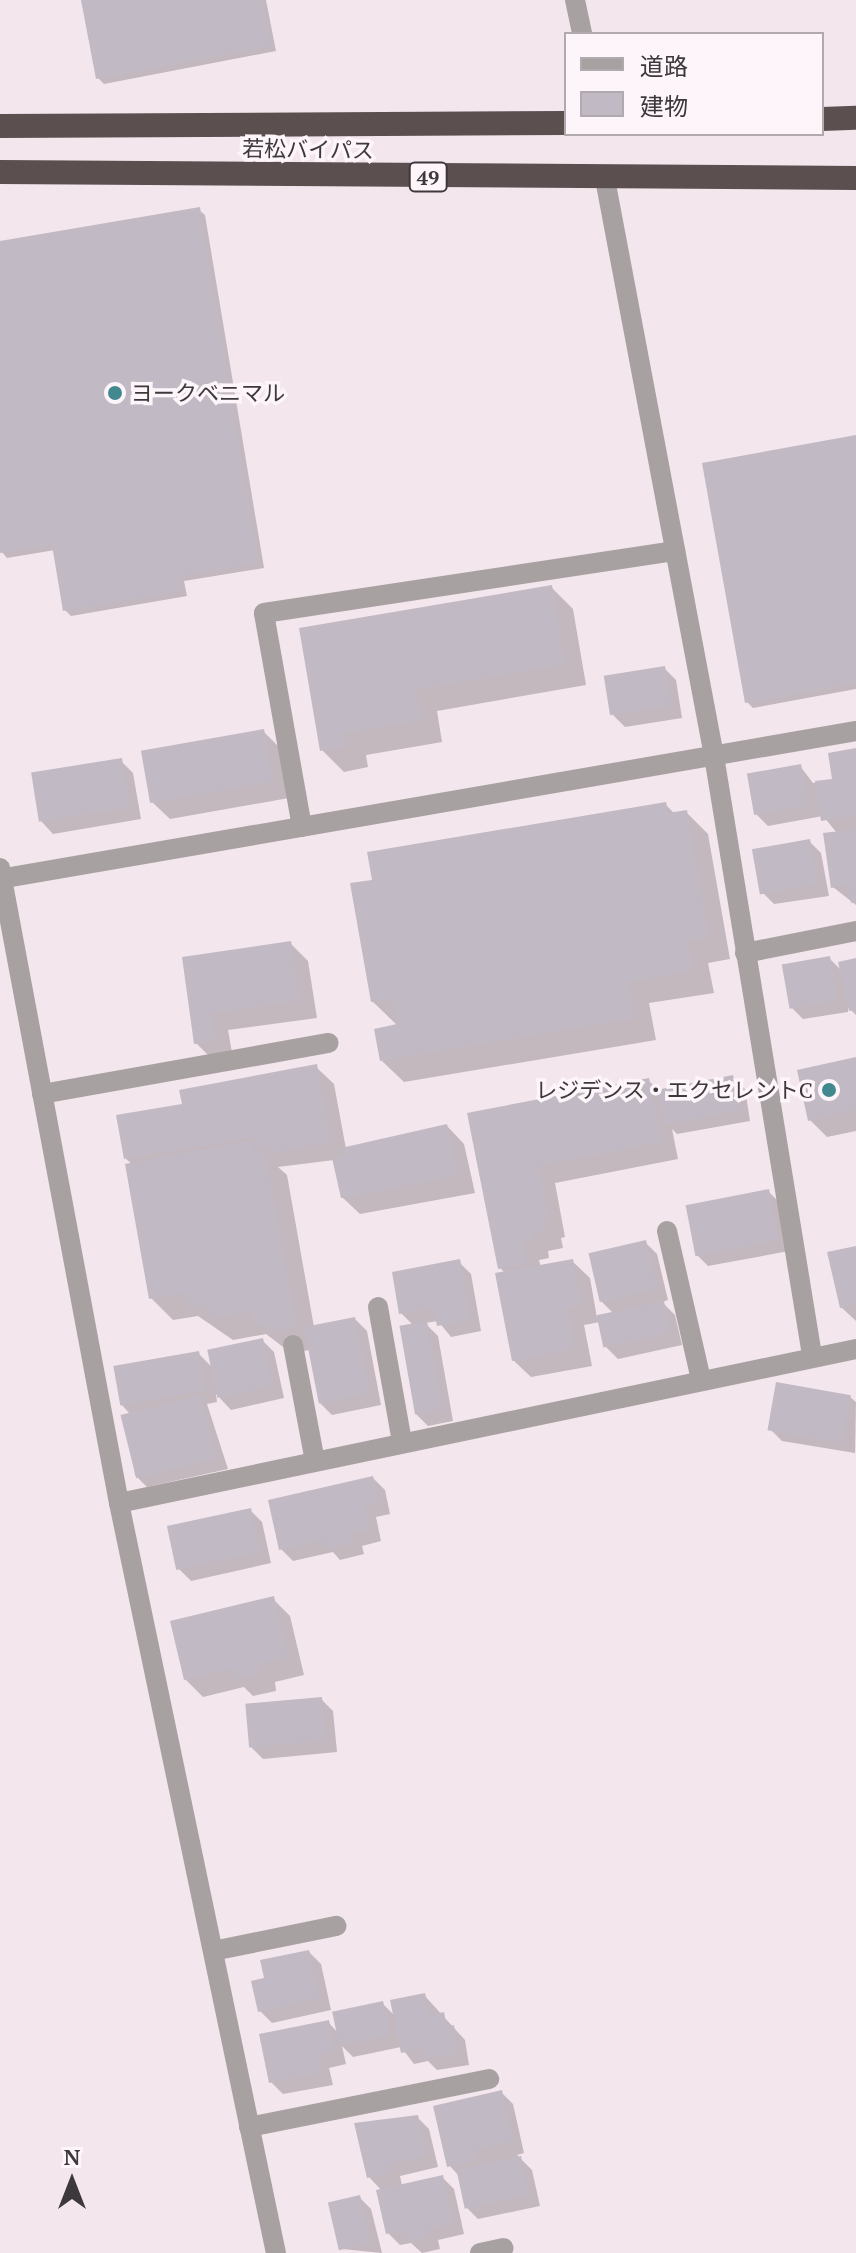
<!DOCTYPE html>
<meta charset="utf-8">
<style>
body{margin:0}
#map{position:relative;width:856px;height:2253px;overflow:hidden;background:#f4e6ed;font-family:"PT Serif","Noto Sans JP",serif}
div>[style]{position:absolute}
.shadow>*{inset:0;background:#0003}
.building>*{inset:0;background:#c1b9c4;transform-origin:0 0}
.lane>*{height:20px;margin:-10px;padding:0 10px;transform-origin:10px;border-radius:10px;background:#a8a1a1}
.street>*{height:20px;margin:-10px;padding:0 10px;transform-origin:10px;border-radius:10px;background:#a8a1a1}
.highway>*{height:24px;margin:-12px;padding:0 12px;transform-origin:12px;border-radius:12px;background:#5c4f50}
.dots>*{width:22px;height:22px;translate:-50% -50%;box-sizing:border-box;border:4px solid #fdf5f9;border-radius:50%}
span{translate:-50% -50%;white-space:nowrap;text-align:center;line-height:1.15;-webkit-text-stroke:7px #fdf5f9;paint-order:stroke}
.shield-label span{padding:2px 6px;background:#fdf5f9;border:2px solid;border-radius:6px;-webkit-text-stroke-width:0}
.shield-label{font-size:20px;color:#3d383b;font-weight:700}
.street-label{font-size:22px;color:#3d383b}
.poi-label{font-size:22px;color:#3d383b}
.left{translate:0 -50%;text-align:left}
.right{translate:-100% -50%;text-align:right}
.legend{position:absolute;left:564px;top:32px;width:260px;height:104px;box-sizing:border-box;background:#fdf5f9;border:2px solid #b0a9ad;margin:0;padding:10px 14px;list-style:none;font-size:24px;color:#3d383b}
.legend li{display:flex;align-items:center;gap:16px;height:40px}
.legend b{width:40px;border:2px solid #b0a9ad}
.north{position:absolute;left:32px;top:2141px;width:80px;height:80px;-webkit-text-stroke:6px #fdf5f9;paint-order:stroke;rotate:0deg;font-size:22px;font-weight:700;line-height:32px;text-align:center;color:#3d383b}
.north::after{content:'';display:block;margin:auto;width:28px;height:36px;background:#3d383b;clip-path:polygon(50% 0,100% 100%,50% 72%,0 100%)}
</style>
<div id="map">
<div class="shadow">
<div style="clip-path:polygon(83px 0,266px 0,276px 51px,104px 84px,98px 78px)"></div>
<div style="clip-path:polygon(199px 210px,205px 215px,264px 568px,184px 581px,187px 596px,71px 616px,65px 610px,55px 550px,7px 558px,2px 552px,0 243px)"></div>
<div style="clip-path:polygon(856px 438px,856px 689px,753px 708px,747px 702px)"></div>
<div style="clip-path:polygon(551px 587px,573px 609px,586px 685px,437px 711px,442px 742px,366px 755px,368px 767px,344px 772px,322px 750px,301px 630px)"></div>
<div style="clip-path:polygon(664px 668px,676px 680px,682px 718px,625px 727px,613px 715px)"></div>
<div style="clip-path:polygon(263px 731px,280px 748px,289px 798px,170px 819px,152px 802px)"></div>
<div style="clip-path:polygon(856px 750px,856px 905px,833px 887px,837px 833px,823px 816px,768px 826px,756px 814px,800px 766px,813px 783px,835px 780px)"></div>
<div style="clip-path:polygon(121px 761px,133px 773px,141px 819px,53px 834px,41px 821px)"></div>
<div style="clip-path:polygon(665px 804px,675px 814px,686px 812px,708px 834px,730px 959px,708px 963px,714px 993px,649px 1003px,656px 1040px,404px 1082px,382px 1061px,398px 1026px,372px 1001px)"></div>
<div style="clip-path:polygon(809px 841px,821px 853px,829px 896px,774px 904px,762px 892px)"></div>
<div style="clip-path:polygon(290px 943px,308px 961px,317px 1018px,228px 1030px,233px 1058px,214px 1061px,196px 1043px,184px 959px)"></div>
<div style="clip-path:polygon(829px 958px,842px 971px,856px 960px,856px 1015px,848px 1007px,848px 1012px,803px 1019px,791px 1007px)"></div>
<div style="clip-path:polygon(856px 1059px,856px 1131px,827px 1137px,810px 1120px)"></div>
<div style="clip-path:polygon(316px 1067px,334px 1084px,346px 1149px,447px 1126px,464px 1144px,475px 1193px,360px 1214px,342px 1197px,334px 1160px,278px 1167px,287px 1175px,314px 1327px,355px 1319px,367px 1331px,381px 1405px,332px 1415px,320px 1403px,310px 1350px,291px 1353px,266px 1334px,233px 1340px,198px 1316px,173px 1320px,151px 1298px,132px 1164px,126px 1159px,184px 1106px)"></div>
<div style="clip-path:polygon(733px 1077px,745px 1089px,750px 1121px,677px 1134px,672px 1129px,678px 1159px,555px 1183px,565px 1237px,561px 1238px,563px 1248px,548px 1251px,549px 1258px,539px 1260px,541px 1267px,572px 1261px,590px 1278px,597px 1318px,614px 1314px,601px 1301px,645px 1242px,657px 1254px,668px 1300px,662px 1302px,675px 1315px,682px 1345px,618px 1359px,606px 1347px,600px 1322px,584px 1325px,592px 1366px,531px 1377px,513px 1360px,505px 1273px,500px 1268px,469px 1115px,648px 1080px,658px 1090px)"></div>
<div style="clip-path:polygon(768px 1191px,780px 1203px,789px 1251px,708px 1266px,696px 1254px)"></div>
<div style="clip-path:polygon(856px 1248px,856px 1321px,841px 1307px)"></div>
<div style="clip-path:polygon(459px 1262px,471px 1274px,481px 1331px,451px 1337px,438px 1321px,425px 1323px,438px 1336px,453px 1421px,428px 1426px,416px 1414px,414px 1326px,401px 1313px)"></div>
<div style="clip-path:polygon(262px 1340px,274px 1352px,284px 1398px,231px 1410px,216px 1394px,217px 1402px,207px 1404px,228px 1469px,147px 1487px,135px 1475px,129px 1413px,122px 1405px,199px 1354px,213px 1368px)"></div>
<div style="clip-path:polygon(850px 1397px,856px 1402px,855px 1453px,782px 1441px,770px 1429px)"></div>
<div style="clip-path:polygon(373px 1478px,385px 1490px,390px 1514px,376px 1517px,381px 1541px,362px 1546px,364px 1554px,340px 1560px,333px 1552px,293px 1561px,281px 1549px)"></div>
<div style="clip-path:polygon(250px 1510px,262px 1522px,271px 1563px,191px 1581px,179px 1569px)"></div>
<div style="clip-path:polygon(273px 1599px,290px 1616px,304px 1675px,275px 1682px,276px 1691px,253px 1696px,244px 1687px,203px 1697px,185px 1679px)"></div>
<div style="clip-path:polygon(321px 1699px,333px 1711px,337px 1752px,263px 1759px,251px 1747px)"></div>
<div style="clip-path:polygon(309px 1952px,321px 1964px,331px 2010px,272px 2023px,260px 2011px,266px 1979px)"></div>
<div style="clip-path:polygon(424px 1995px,465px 2040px,469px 2065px,437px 2070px,428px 2061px,414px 2064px,401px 2047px,353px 2057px,342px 2046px,346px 2064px,329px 2068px,333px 2085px,283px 2094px,271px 2082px,328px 2022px,338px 2033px,382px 2003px,395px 2016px)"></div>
<div style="clip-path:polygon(501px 2092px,513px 2104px,524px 2153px,517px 2155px,532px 2170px,540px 2206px,478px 2219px,466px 2207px,459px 2176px,449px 2165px)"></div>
<div style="clip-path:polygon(417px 2117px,429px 2129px,438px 2167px,400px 2176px,402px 2186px,442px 2177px,454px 2189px,464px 2234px,438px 2240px,440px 2249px,422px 2253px,411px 2243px,400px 2245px,388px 2233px,382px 2191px,369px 2177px)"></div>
<div style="clip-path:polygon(359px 2197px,371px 2209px,382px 2253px,342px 2249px)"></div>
</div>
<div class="building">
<div style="clip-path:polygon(81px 0,263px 0,272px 46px,96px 79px)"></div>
<div style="clip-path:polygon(200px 207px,259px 563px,179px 576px,182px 591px,63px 611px,52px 545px,0 553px,0 241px)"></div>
<div style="clip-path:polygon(856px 435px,856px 683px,745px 703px,702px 463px)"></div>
<div style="clip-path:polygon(552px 585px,565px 664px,416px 690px,422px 720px,345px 733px,347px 746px,320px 751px,299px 628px)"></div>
<div style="left:665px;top:666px;width:40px;height:62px;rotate:81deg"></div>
<div style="left:264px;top:729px;width:53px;height:125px;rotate:80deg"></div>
<div style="clip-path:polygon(856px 748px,856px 815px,821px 821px,815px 781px,832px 779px,828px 753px)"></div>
<div style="left:122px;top:758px;width:50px;height:92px;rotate:81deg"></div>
<div style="left:801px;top:764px;width:42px;height:55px;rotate:80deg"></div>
<div style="clip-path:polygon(666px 802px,668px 813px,687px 810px,709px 938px,688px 941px,693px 971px,629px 982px,635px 1018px,380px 1061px,374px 1029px,397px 1024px,392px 999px,371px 1002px,350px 883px,372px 880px,367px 852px)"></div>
<div style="clip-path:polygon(856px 829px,856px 902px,851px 903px,848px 885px,831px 888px,823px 833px)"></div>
<div style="left:810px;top:839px;width:46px;height:59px;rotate:80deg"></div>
<div style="clip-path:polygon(291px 941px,300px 1001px,212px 1013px,216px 1041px,194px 1044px,182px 957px)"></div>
<div style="left:830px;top:956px;width:45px;height:49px;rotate:80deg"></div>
<div style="clip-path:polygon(856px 958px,856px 1010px,849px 1011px,838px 962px)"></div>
<div style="clip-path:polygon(856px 1057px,856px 1110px,808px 1121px,797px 1070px)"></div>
<div style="clip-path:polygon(317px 1064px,331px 1142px,270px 1153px,269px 1148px,258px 1151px,255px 1137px,124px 1159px,116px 1115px,182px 1104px,179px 1090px)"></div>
<div style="left:733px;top:1075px;width:36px;height:77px;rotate:79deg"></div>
<div style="clip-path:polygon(649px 1078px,662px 1142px,539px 1166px,549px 1220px,544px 1221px,546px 1231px,532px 1234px,533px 1241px,523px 1243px,527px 1263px,498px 1269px,467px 1113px)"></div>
<div style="clip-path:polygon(447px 1124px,459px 1176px,341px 1198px,332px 1158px,343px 1155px,341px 1148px)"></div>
<div style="clip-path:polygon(253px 1140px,255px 1153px,265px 1151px,297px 1327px,267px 1332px,265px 1324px,255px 1326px,253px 1311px,209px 1319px,206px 1305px,187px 1308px,184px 1293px,149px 1299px,125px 1164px)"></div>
<div style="left:769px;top:1189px;width:52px;height:85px;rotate:79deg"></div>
<div style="left:646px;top:1240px;width:50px;height:59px;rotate:77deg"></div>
<div style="clip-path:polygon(856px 1246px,856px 1304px,840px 1308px,827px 1252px)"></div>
<div style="clip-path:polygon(460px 1259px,471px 1320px,437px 1326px,433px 1308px,399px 1314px,392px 1272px)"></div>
<div style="clip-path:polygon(573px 1259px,582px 1305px,568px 1308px,575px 1349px,512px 1361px,495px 1273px)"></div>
<div style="left:664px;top:1301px;width:33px;height:69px;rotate:78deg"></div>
<div style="left:355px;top:1317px;width:78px;height:52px;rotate:79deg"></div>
<div style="left:427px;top:1321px;width:90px;height:28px;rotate:80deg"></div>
<div style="left:263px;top:1338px;width:49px;height:57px;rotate:78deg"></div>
<div style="left:199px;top:1351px;width:40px;height:87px;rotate:80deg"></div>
<div style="left:776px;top:1382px;width:76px;height:49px;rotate:10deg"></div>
<div style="left:201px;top:1395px;width:65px;height:83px;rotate:76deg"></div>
<div style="clip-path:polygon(373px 1476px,380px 1502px,365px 1505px,371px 1529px,351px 1534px,353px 1543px,326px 1549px,324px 1540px,279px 1550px,268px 1500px)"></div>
<div style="left:251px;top:1508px;width:45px;height:86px;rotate:78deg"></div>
<div style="clip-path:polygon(274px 1596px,288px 1658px,258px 1664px,260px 1673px,234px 1680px,232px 1669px,184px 1680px,170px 1621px)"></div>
<div style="left:322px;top:1697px;width:44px;height:77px;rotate:85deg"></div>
<div style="clip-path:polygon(309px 1950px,320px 1998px,258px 2012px,251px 1981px,264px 1978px,260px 1960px)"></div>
<div style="clip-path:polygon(425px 1993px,430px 2015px,444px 2012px,447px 2027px,454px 2025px,458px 2054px,423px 2059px,421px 2049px,401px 2053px,390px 2000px)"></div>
<div style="left:383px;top:2001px;width:35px;height:52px;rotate:78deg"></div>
<div style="clip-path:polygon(329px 2020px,335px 2052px,318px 2056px,322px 2073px,269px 2083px,259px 2034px)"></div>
<div style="clip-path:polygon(502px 2090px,513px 2141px,474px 2150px,476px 2160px,447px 2167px,433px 2106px)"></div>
<div style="clip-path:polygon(418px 2115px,427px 2156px,389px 2164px,391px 2172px,367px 2178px,354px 2123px)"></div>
<div style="left:521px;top:2156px;width:40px;height:66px;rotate:78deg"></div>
<div style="clip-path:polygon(443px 2175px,453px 2223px,427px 2229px,429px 2237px,408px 2242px,405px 2230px,386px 2234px,376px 2190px)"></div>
<div style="left:360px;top:2195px;width:49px;height:33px;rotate:77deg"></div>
</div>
<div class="lane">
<div style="left:745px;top:953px;width:113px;rotate:-11.2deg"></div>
<div style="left:667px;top:1231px;width:152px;rotate:77.1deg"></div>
<div style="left:378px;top:1307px;width:137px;rotate:79.9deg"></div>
<div style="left:293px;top:1345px;width:118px;rotate:79.3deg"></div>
</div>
<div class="street">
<div style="left:575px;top:0;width:35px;rotate:78deg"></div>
<div style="left:605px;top:179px;width:587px;rotate:79.3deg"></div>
<div style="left:714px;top:756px;width:607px;rotate:80.71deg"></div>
<div style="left:302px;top:827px;width:217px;rotate:-100.1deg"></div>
<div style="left:264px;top:613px;width:416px;rotate:-8.6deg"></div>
<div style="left:0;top:868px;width:646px;rotate:79.39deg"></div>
<div style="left:119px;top:1503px;width:766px;rotate:78.18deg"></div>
<div style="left:0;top:879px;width:869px;rotate:-9.81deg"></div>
<div style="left:42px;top:1094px;width:291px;rotate:-10.1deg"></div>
<div style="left:119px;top:1503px;width:753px;rotate:-11.8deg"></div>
<div style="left:213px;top:1951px;width:126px;rotate:-11.5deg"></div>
<div style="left:249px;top:2127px;width:245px;rotate:-11.3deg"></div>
<div style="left:480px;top:2253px;width:24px;rotate:-12deg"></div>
</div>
<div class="highway">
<div style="left:822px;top:119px;width:34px;rotate:-2deg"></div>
<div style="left:0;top:126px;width:566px;rotate:-0.3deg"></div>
<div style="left:0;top:172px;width:856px;rotate:0.4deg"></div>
</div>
<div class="dots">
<div style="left:115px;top:393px;background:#41898e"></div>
<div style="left:829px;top:1090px;background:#41898e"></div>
</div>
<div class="shield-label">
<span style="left:428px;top:177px">49</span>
</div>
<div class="street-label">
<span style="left:308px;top:149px;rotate:1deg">若松バイパス</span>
</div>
<div class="poi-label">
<span class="left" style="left:131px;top:393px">ヨークベニマル</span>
<span class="right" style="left:813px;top:1090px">レジデンス・エクセレントC</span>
</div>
<ul class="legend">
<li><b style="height:10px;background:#a8a1a1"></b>道路</li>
<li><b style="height:22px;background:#c1b9c4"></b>建物</li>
</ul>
<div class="north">N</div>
</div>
